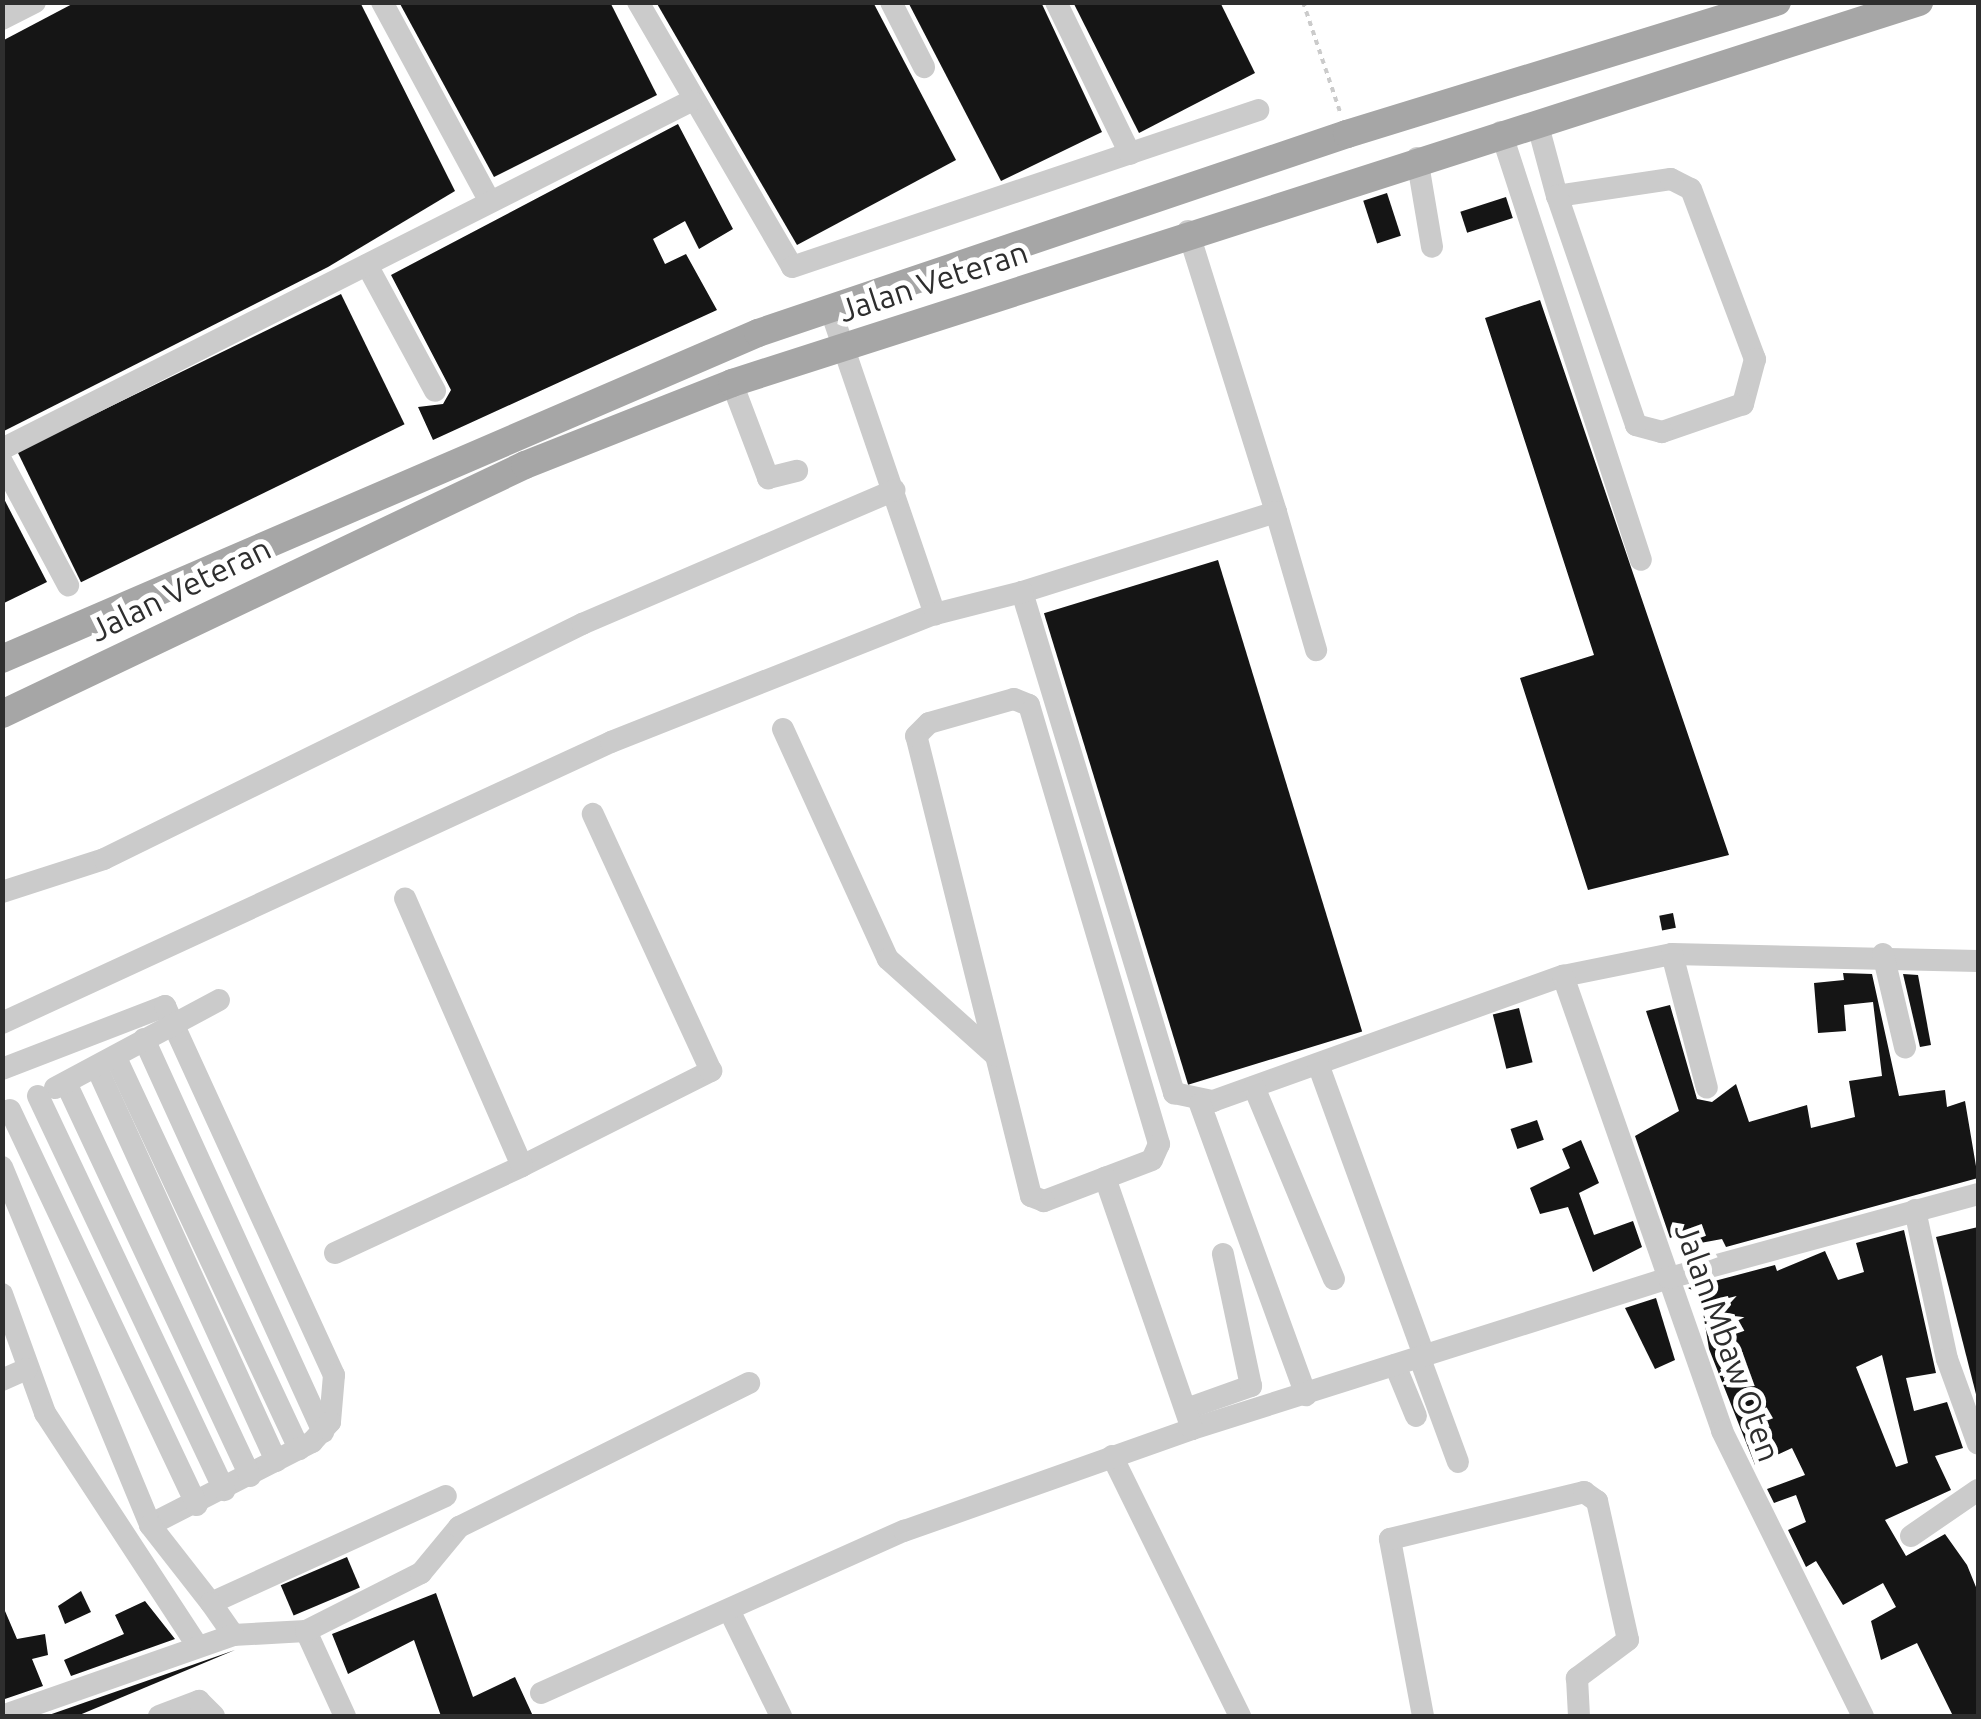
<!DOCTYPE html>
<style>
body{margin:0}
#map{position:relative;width:1981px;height:1719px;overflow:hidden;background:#fff;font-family:Ubuntu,sans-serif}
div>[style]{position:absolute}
.building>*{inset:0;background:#151515;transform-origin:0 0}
.path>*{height:4px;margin-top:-2px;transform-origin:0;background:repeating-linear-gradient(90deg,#cbcbcb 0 5px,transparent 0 10px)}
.minor>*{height:22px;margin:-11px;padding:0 11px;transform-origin:11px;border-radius:11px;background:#cbcbcb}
.major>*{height:28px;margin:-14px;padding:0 14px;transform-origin:14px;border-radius:14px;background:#a6a6a6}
span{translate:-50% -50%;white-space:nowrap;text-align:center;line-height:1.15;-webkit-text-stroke:10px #fff;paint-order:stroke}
.street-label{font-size:32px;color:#2e2e2e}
.frame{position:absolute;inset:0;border:5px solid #2e2e2e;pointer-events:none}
</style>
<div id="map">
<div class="building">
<div style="clip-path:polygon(76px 2px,360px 2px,455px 191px,328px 267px,2px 432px,2px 41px)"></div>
<div style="clip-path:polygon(399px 2px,610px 2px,657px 95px,494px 177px)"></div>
<div style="clip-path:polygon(656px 2px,873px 2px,956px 160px,797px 245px)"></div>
<div style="clip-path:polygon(908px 2px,1041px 2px,1102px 132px,1001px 181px)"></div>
<div style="clip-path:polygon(1073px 2px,1220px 2px,1255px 73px,1139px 133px)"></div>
<div style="clip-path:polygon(678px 124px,733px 229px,699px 249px,685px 221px,653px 239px,665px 264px,686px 254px,717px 310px,433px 440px,418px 407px,443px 404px,451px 390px,391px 275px)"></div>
<div style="left:1387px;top:193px;width:45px;height:25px;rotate:72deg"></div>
<div style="left:1506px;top:197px;width:22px;height:48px;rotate:72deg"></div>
<div style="left:341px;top:294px;width:145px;height:360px;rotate:64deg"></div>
<div style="clip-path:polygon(1540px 300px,1729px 855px,1588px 890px,1520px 678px,1594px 655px,1485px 318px)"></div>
<div style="clip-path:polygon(2px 495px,47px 582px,2px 604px)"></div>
<div style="left:1218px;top:560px;width:493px;height:182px;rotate:73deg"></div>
<div style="left:1673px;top:913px;width:15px;height:14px;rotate:79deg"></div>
<div style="clip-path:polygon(1843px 973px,1872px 974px,1899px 1096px,1945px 1090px,1947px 1107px,1965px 1101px,1978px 1178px,1726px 1247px,1722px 1239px,1684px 1246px,1680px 1234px,1670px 1238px,1635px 1136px,1679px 1111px,1646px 1011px,1670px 1005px,1697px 1099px,1712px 1102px,1736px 1084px,1749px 1122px,1807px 1105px,1811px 1128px,1855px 1117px,1849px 1081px,1882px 1076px,1873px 1002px,1844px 1005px,1846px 1031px,1818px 1033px,1814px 983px,1844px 980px)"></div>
<div style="clip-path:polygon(1903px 974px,1918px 975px,1931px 1045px,1920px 1047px)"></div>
<div style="left:1519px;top:1008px;width:56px;height:27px;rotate:76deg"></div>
<div style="left:1537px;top:1120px;width:21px;height:28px;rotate:71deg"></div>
<div style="clip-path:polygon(1581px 1140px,1599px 1183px,1579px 1193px,1594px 1235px,1633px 1221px,1642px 1247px,1593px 1272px,1568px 1207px,1540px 1214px,1530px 1188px,1570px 1168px,1562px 1149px)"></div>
<div style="clip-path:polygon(1978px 1227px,1978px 1402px,1936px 1237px)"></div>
<div style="clip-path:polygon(evenodd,1904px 1230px,1936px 1373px,1906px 1378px,1914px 1411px,1947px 1402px,1963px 1448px,1935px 1456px,1951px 1490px,1885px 1520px,1906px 1556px,1945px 1534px,1967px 1565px,1978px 1592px,1978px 1716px,1953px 1716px,1917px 1643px,1881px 1660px,1871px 1621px,1896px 1607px,1883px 1583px,1843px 1605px,1816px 1561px,1806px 1567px,1788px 1530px,1806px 1522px,1796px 1495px,1774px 1503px,1767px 1489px,1805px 1475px,1792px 1448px,1755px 1465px,1709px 1349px,1700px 1294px,1688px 1288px,1775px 1265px,1777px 1271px,1825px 1251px,1838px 1280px,1864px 1272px,1856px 1243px,1904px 1230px,1882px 1355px,1908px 1463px,1896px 1467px,1856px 1367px,1882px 1355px)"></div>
<div style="clip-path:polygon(1656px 1298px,1675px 1360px,1655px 1369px,1625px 1308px)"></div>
<div style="left:347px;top:1557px;width:33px;height:72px;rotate:67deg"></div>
<div style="clip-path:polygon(81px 1591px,91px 1612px,65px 1624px,58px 1606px)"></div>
<div style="clip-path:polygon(436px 1593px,473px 1697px,515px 1677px,533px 1716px,441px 1716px,414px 1640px,348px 1674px,332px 1634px)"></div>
<div style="clip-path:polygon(145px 1601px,175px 1639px,71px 1676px,64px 1660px,124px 1634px,115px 1615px)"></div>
<div style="clip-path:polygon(2px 1604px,17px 1639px,45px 1634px,48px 1655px,32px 1659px,43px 1686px,2px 1700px)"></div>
<div style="clip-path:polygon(235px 1650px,77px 1716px,46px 1716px)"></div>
</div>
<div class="path">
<div style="left:1303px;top:2px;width:116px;rotate:71.4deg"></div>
</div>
<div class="minor">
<div style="left:382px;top:2px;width:227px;rotate:61.6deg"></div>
<div style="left:638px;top:2px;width:306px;rotate:59.8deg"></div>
<div style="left:792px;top:267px;width:492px;rotate:-18.6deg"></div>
<div style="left:891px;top:2px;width:73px;rotate:63.1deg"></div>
<div style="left:1056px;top:2px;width:169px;rotate:64deg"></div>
<div style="left:2px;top:19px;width:37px;rotate:-27deg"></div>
<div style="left:1537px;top:122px;width:77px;rotate:74.9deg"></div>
<div style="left:1557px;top:196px;width:115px;rotate:-8.5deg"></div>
<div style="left:1671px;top:179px;width:22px;rotate:27deg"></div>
<div style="left:1691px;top:189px;width:182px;rotate:69.4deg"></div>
<div style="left:1755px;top:359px;width:47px;rotate:104.9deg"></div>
<div style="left:1743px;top:404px;width:86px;rotate:160.9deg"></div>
<div style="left:1662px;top:432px;width:27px;rotate:-165deg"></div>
<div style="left:1636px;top:425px;width:242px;rotate:-109deg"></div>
<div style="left:1501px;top:132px;width:450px;rotate:71.9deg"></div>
<div style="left:1417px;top:158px;width:90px;rotate:80.4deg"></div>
<div style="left:1188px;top:231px;width:294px;rotate:72.6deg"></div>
<div style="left:1276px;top:512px;width:266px;rotate:162.5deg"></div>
<div style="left:1022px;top:592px;width:524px;rotate:73.12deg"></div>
<div style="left:1174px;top:1093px;width:40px;rotate:12deg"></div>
<div style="left:1213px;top:1101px;width:372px;rotate:-19.7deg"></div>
<div style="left:1563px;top:976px;width:111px;rotate:-11.4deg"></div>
<div style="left:1672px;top:954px;width:306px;rotate:1.3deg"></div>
<div style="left:367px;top:265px;width:143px;rotate:61.6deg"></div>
<div style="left:830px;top:308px;width:324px;rotate:71.1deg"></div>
<div style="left:732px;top:383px;width:102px;rotate:69.2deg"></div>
<div style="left:768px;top:478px;width:30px;rotate:-14deg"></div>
<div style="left:2px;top:449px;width:772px;rotate:-26.8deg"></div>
<div style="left:2px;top:462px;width:140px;rotate:61.8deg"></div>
<div style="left:1276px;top:512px;width:144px;rotate:73.8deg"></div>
<div style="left:1014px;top:699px;width:16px;rotate:22deg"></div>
<div style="left:1029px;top:705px;width:458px;rotate:73.5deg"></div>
<div style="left:1159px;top:1144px;width:17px;rotate:114deg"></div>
<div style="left:1152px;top:1160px;width:116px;rotate:159.2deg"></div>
<div style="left:1044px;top:1201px;width:14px;rotate:-159deg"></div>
<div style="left:1031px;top:1196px;width:474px;rotate:-104deg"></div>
<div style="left:916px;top:736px;width:18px;rotate:-45deg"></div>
<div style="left:929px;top:723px;width:88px;rotate:-15.8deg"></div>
<div style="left:783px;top:729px;width:253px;rotate:65.5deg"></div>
<div style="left:888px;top:959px;width:144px;rotate:41.9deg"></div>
<div style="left:2px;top:892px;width:107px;rotate:-17.9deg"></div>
<div style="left:104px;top:859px;width:533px;rotate:-26.18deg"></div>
<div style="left:582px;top:624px;width:340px;rotate:-23.2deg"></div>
<div style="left:1672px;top:954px;width:138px;rotate:75.4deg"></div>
<div style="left:1883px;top:954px;width:96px;rotate:76.7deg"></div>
<div style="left:1563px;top:976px;width:482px;rotate:70.7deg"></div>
<div style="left:1722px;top:1431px;width:318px;rotate:63.7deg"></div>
<div style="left:2px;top:1023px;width:671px;rotate:-24.77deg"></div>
<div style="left:611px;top:742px;width:348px;rotate:-21.6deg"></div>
<div style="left:935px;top:614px;width:90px;rotate:-14.2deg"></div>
<div style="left:144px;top:1039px;width:432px;rotate:65.5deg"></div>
<div style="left:116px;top:1058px;width:432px;rotate:64.9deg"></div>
<div style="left:1318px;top:1064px;width:310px;rotate:70deg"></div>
<div style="left:97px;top:1068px;width:432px;rotate:65.5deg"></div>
<div style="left:2px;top:1069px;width:175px;rotate:-21.1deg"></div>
<div style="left:165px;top:1006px;width:406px;rotate:65.4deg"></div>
<div style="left:334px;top:1375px;width:47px;rotate:94.9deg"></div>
<div style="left:330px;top:1422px;width:27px;rotate:132deg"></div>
<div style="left:312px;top:1442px;width:182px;rotate:152.9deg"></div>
<div style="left:66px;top:1083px;width:434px;rotate:64.9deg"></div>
<div style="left:1254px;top:1087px;width:208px;rotate:67.4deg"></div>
<div style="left:55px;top:1088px;width:186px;rotate:-28.2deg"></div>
<div style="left:38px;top:1096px;width:436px;rotate:64.7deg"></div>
<div style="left:1200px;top:1104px;width:310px;rotate:70deg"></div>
<div style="left:10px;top:1110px;width:437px;rotate:64.7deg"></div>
<div style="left:522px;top:1166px;width:212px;rotate:-26.7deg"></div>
<div style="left:711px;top:1071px;width:283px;rotate:-114.7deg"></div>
<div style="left:2px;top:1167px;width:387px;rotate:67.5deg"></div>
<div style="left:150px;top:1525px;width:99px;rotate:52deg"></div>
<div style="left:211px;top:1603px;width:258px;rotate:-24.5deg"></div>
<div style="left:1915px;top:1210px;width:152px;rotate:77.9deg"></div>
<div style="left:1947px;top:1359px;width:90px;rotate:70deg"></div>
<div style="left:335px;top:1253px;width:206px;rotate:-24.9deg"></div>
<div style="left:522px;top:1166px;width:292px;rotate:-113.6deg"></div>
<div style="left:2px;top:1294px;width:127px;rotate:70.1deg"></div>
<div style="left:45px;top:1413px;width:277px;rotate:56.8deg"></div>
<div style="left:1419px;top:1356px;width:113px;rotate:69.8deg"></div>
<div style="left:1395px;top:1365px;width:55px;rotate:67.6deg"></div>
<div style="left:2px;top:1380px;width:27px;rotate:-24deg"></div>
<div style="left:1189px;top:1408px;width:66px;rotate:-19.5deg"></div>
<div style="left:1251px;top:1386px;width:135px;rotate:-102deg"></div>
<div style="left:1192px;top:1429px;width:500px;rotate:-17.57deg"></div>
<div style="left:1669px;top:1278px;width:320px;rotate:-15.2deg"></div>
<div style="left:1112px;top:1456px;width:290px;rotate:63.8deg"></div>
<div style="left:1911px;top:1536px;width:81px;rotate:-34.5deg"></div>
<div style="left:211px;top:1603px;width:39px;rotate:55deg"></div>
<div style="left:233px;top:1635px;width:73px;rotate:-3.1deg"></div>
<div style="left:306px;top:1631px;width:94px;rotate:65.4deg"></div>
<div style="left:730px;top:1612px;width:116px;rotate:63.9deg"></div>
<div style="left:306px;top:1631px;width:129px;rotate:-26.8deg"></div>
<div style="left:421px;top:1573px;width:60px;rotate:-50.4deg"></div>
<div style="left:459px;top:1527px;width:324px;rotate:-26.4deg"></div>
<div style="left:541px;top:1693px;width:398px;rotate:-24.1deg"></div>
<div style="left:904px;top:1531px;width:306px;rotate:-19.5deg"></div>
<div style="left:1192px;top:1429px;width:266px;rotate:-109.1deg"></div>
<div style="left:2px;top:1716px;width:245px;rotate:-19.3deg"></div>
<div style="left:159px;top:1716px;width:43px;rotate:-20.6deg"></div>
<div style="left:199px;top:1701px;width:21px;rotate:45deg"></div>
<div style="left:1423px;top:1716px;width:180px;rotate:-100.6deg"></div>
<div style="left:1390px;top:1539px;width:200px;rotate:-13.6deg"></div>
<div style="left:1584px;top:1492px;width:16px;rotate:35deg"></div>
<div style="left:1597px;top:1501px;width:142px;rotate:77.4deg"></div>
<div style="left:1628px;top:1640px;width:64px;rotate:143.3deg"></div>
<div style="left:1577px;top:1678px;width:38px;rotate:87deg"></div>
</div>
<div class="major">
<div style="left:2px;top:659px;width:823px;rotate:-23.33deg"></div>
<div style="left:758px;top:333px;width:622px;rotate:-18.67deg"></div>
<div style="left:1347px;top:134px;width:450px;rotate:-17.1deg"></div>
<div style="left:2px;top:714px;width:579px;rotate:-25.46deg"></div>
<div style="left:525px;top:465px;width:223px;rotate:-21.6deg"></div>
<div style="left:732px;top:383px;width:1247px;rotate:-17.8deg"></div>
</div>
<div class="street-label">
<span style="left:933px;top:281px;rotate:-18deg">Jalan Veteran</span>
<span style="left:180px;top:589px;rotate:-26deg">Jalan Veteran</span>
<span style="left:1728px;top:1342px;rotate:70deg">Jalan Mbaw Oten</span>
</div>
<div class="frame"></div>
</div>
